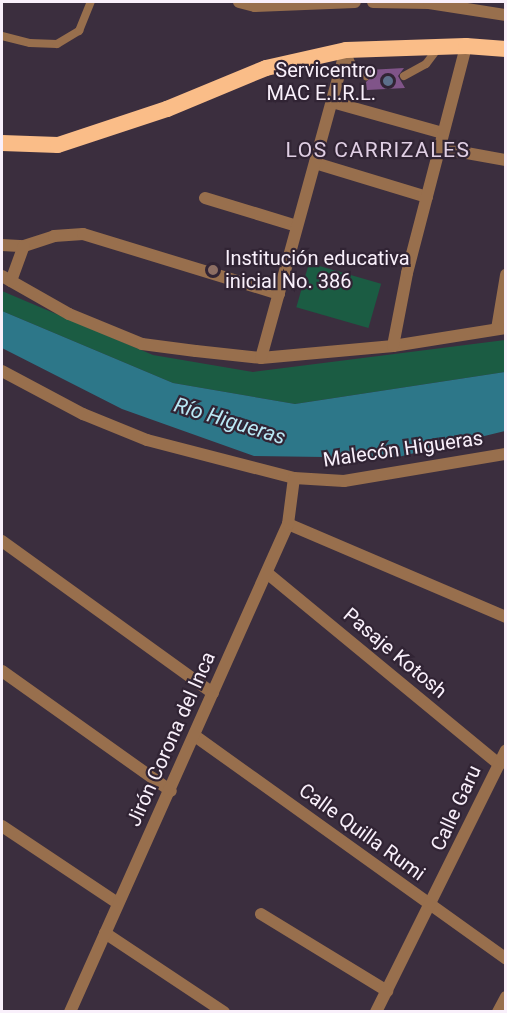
<!DOCTYPE html>
<meta charset="utf-8">
<style>
body{margin:0}
#map{position:relative;width:507px;height:1013px;overflow:hidden;background:#3b2e3e;font-family:Roboto,sans-serif}
div>[style]{position:absolute}
.green>*{inset:0;background:#1b5c43;transform-origin:0 0}
.water>*{inset:0;background:#2d7789}
.building>*{inset:0;background:#805489}
.service>*{height:8px;margin:-4px;padding:0 4px;transform-origin:4px;border-radius:4px;background:#986f4d}
.minor>*{height:12px;margin:-6px;padding:0 6px;transform-origin:6px;border-radius:6px;background:#986f4d}
.trunk>*{height:16px;margin:-8px;padding:0 8px;transform-origin:8px;border-radius:8px;background:#fabd88}
.dots>*{width:16px;height:16px;translate:-50% -50%;box-sizing:border-box;border:3px solid #312434;border-radius:50%}
span{translate:-50% -50%;white-space:nowrap;text-align:center;line-height:1.15;-webkit-text-stroke:4.5px #312434;paint-order:stroke}
.poi-label{font-size:20px;color:#f9f0fb}
.right{translate:-100% -50%;text-align:right}
.left{translate:0 -50%;text-align:left}
.street-label{font-size:20px;color:#f9f0fb}
.neighbourhood-label{font-size:21px;color:#e0cfe4;letter-spacing:1.5px}
.water-label{font-size:21px;color:#bae8f4;font-style:italic}
.frame{position:absolute;inset:0;border:3px solid #f9f0fb;pointer-events:none}
</style>
<div id="map">
<div class="green">
<div style="left:309px;top:263px;width:75px;height:46px;rotate:16deg"></div>
<div style="clip-path:polygon(2px 291px,153px 355px,253px 372px,505px 340px,505px 372px,295px 404px,173px 383px,2px 311px)"></div>
</div>
<div class="water">
<div style="clip-path:polygon(2px 311px,173px 383px,295px 404px,505px 372px,505px 431px,394px 458px,254px 456px,122px 409px,2px 348px)"></div>
</div>
<div class="building">
<div style="clip-path:polygon(404px 68px,398px 76px,405px 88px,367px 90px,366px 82px,372px 76px,368px 70px)"></div>
</div>
<div class="service">
<div style="left:2px;top:36px;width:29px;rotate:14deg"></div>
<div style="left:30px;top:43px;width:27px;rotate:2deg"></div>
<div style="left:57px;top:44px;width:26px;rotate:-31deg"></div>
<div style="left:79px;top:31px;width:31px;rotate:-68deg"></div>
<div style="left:346px;top:50px;width:18px;rotate:68deg"></div>
<div style="left:353px;top:67px;width:16px;rotate:35deg"></div>
<div style="left:404px;top:76px;width:25px;rotate:-29deg"></div>
<div style="left:426px;top:64px;width:21px;rotate:-53deg"></div>
</div>
<div class="minor">
<div style="left:239px;top:2px;width:16px;rotate:14deg"></div>
<div style="left:255px;top:6px;width:100px;rotate:-2.3deg"></div>
<div style="left:373px;top:2px;width:56px;rotate:1deg"></div>
<div style="left:429px;top:3px;width:78px;rotate:8.9deg"></div>
<div style="left:332px;top:102px;width:115px;rotate:15.6deg"></div>
<div style="left:439px;top:148px;width:68px;rotate:10.2deg"></div>
<div style="left:315px;top:163px;width:117px;rotate:16.9deg"></div>
<div style="left:205px;top:198px;width:96px;rotate:16.9deg"></div>
<div style="left:2px;top:245px;width:22px;rotate:3deg"></div>
<div style="left:24px;top:246px;width:32px;rotate:-18deg"></div>
<div style="left:54px;top:236px;width:29px;rotate:-4deg"></div>
<div style="left:83px;top:234px;width:205px;rotate:17deg"></div>
<div style="left:2px;top:276px;width:77px;rotate:29.6deg"></div>
<div style="left:69px;top:314px;width:79px;rotate:22.3deg"></div>
<div style="left:142px;top:344px;width:54px;rotate:7.4deg"></div>
<div style="left:196px;top:351px;width:65px;rotate:6.1deg"></div>
<div style="left:261px;top:358px;width:133px;rotate:-5.2deg"></div>
<div style="left:393px;top:346px;width:114px;rotate:-9.1deg"></div>
<div style="left:11px;top:281px;width:37px;rotate:-70deg"></div>
<div style="left:497px;top:329px;width:55px;rotate:-80.5deg"></div>
<div style="left:393px;top:346px;width:74px;rotate:-79.1deg"></div>
<div style="left:407px;top:273px;width:235px;rotate:-75.4deg"></div>
<div style="left:261px;top:358px;width:320px;rotate:-74.6deg"></div>
<div style="left:2px;top:371px;width:92px;rotate:28deg"></div>
<div style="left:83px;top:414px;width:69px;rotate:22.1deg"></div>
<div style="left:147px;top:440px;width:152px;rotate:14.5deg"></div>
<div style="left:294px;top:478px;width:50px;rotate:3.4deg"></div>
<div style="left:344px;top:481px;width:164px;rotate:-9.5deg"></div>
<div style="left:288px;top:524px;width:237px;rotate:23.1deg"></div>
<div style="left:2px;top:541px;width:260px;rotate:35.8deg"></div>
<div style="left:267px;top:573px;width:301px;rotate:39.5deg"></div>
<div style="left:2px;top:671px;width:207px;rotate:35.4deg"></div>
<div style="left:195px;top:736px;width:383px;rotate:35.6deg"></div>
<div style="left:2px;top:826px;width:137px;rotate:33.7deg"></div>
<div style="left:261px;top:914px;width:148px;rotate:31.4deg"></div>
<div style="left:105px;top:933px;width:143px;rotate:33.6deg"></div>
<div style="left:70px;top:1012px;width:534px;rotate:-65.93deg"></div>
<div style="left:288px;top:524px;width:46px;rotate:-82.6deg"></div>
<div style="left:376px;top:1012px;width:292px;rotate:-63.6deg"></div>
<div style="left:498px;top:1012px;width:17px;rotate:-62deg"></div>
</div>
<div class="trunk">
<div style="left:2px;top:143px;width:56px;rotate:2deg"></div>
<div style="left:58px;top:145px;width:115px;rotate:-18.3deg"></div>
<div style="left:167px;top:109px;width:107px;rotate:-22.5deg"></div>
<div style="left:266px;top:68px;width:82px;rotate:-12.7deg"></div>
<div style="left:346px;top:50px;width:120px;rotate:-1.9deg"></div>
<div style="left:466px;top:46px;width:40px;rotate:4.3deg"></div>
</div>
<div class="dots">
<div style="left:388px;top:81px;background:#5c6f8a"></div>
<div style="left:213px;top:270px;background:#8d6e63"></div>
</div>
<div class="poi-label">
<span class="right" style="left:376px;top:82px">Servicentro<br>MAC E.I.R.L.</span>
<span class="left" style="left:225px;top:270px">Institución educativa<br>inicial No. 386</span>
</div>
<div class="street-label">
<span style="left:403px;top:449px;rotate:-8deg">Malecón Higueras</span>
<span style="left:395px;top:653px;rotate:40deg">Pasaje Kotosh</span>
<span style="left:171px;top:739px;rotate:-66deg">Jirón Corona del Inca</span>
<span style="left:456px;top:808px;rotate:-65deg">Calle Garu</span>
<span style="left:362px;top:832px;rotate:36deg">Calle Quilla Rumi</span>
</div>
<div class="neighbourhood-label">
<span style="left:378px;top:150px">LOS CARRIZALES</span>
</div>
<div class="water-label">
<span style="left:230px;top:421px;rotate:17deg">Río Higueras</span>
</div>
<div class="frame"></div>
</div>
